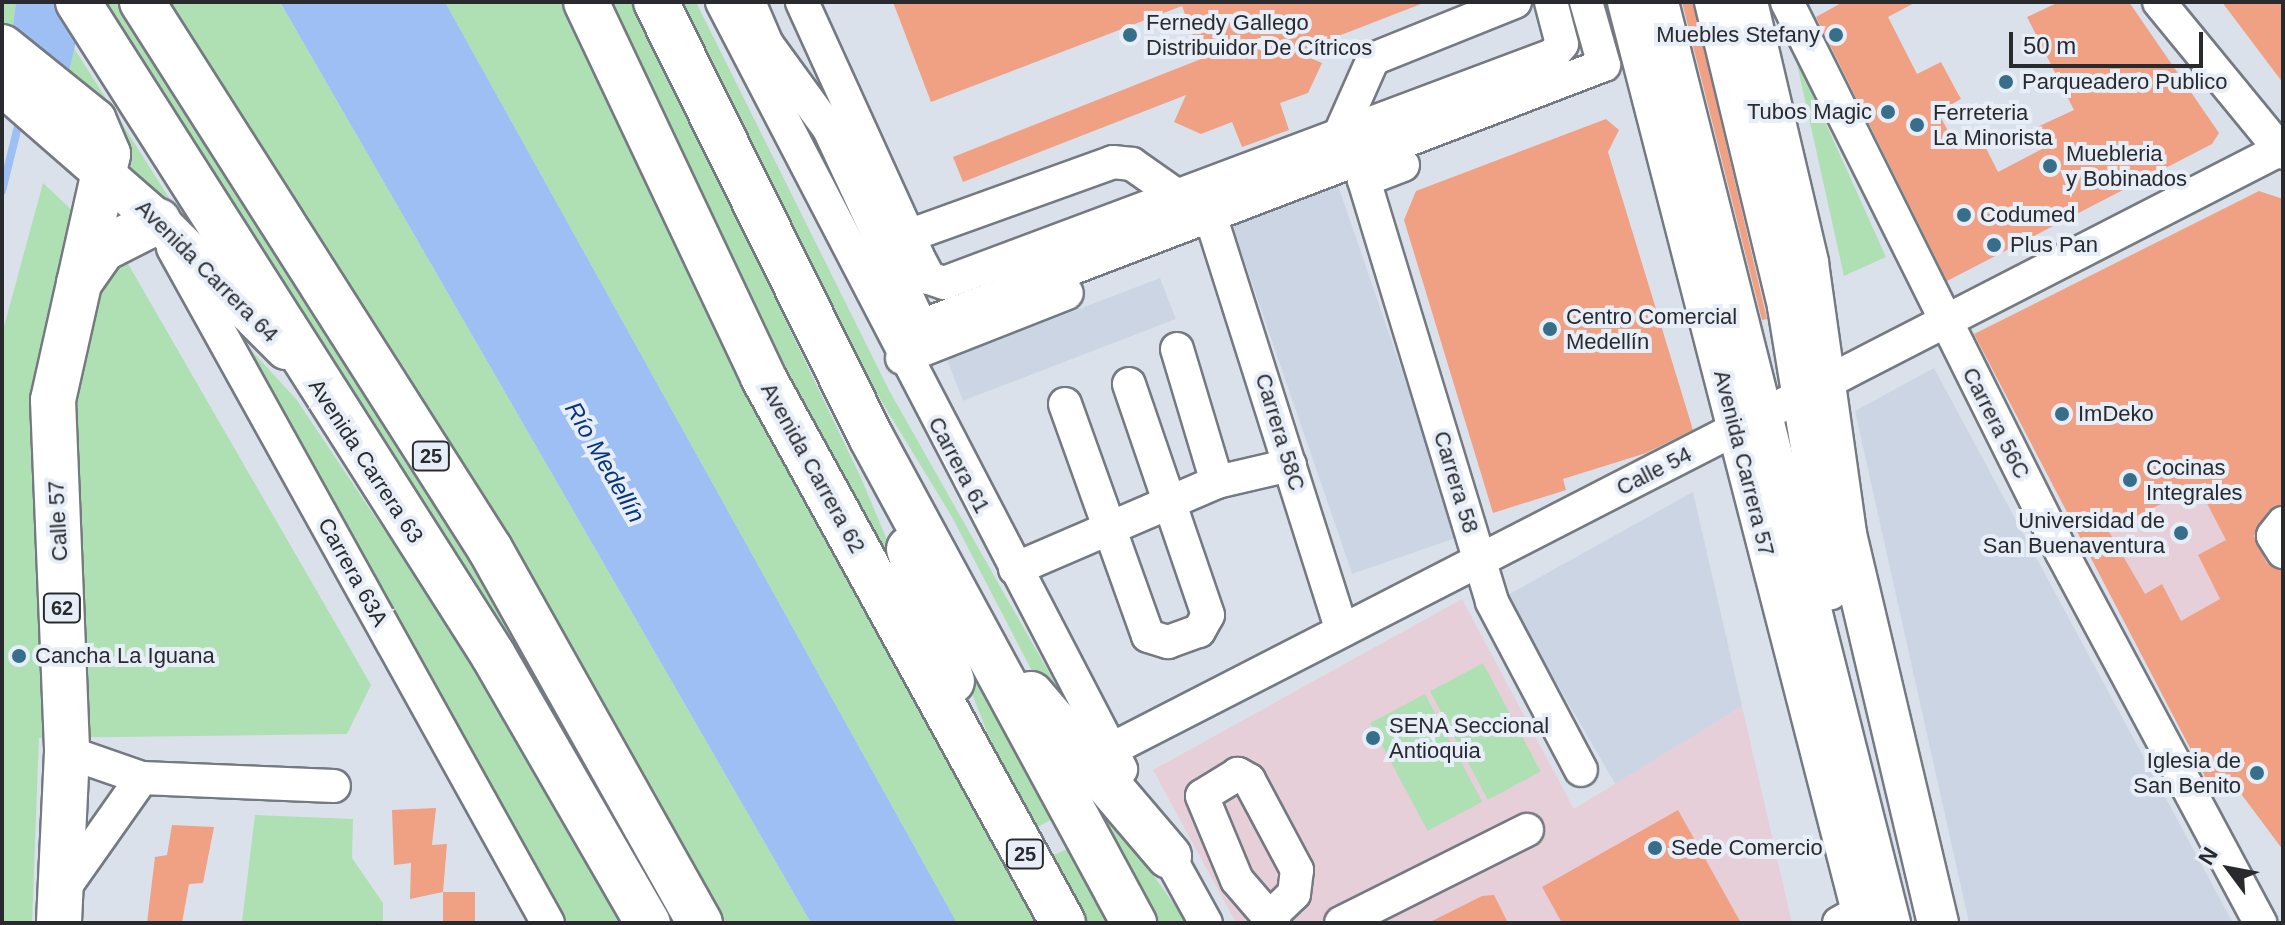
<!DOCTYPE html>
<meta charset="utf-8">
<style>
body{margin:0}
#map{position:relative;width:2285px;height:925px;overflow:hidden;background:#dbe1eb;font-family:Arial,sans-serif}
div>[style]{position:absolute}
.built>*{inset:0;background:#cbd5e4;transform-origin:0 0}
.education>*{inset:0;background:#e7cfda}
.green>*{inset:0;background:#aee0b4;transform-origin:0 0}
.water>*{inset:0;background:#9ebff4}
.stream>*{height:8px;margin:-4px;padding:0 4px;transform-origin:4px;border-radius:4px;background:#9ebff4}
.building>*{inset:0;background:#f0a083;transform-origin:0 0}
.roads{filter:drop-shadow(2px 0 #757a82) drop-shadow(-2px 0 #757a82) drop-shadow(0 2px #757a82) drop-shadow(0 -2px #757a82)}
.minor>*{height:32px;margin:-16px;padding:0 16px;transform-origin:16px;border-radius:16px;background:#fff}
.major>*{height:40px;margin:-20px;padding:0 20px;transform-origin:20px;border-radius:20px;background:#fff}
.highway>*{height:44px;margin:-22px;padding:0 22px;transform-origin:22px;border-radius:22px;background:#fff}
.dots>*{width:22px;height:22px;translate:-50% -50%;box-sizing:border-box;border:4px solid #e8eef8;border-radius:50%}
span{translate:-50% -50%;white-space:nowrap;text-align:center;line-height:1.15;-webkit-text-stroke:8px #e8eef8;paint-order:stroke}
.shield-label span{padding:2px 6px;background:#e8eef8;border:2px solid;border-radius:6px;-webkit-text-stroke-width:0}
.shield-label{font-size:20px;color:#282a2e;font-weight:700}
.poi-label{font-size:22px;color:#282a2e}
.left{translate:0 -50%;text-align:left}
.right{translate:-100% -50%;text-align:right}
.street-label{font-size:22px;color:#282a2e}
.water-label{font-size:24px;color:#04357e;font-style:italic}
.frame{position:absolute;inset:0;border:4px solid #282a2e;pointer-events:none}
.north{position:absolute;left:2189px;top:829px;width:80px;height:80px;-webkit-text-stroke:6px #e8eef8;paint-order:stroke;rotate:302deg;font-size:22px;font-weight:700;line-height:32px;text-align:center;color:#282a2e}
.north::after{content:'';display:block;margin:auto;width:28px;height:36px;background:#282a2e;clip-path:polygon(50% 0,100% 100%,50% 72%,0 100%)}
.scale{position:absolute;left:2009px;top:32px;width:194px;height:36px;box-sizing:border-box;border:4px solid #282a2e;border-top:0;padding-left:10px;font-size:24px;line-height:28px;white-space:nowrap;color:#282a2e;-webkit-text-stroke:6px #e8eef8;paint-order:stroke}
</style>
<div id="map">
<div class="built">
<div style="left:1333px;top:171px;width:387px;height:113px;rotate:71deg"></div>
<div style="left:1160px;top:278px;width:44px;height:228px;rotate:69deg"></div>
<div style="clip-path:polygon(1934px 368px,2233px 923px,1969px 923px,1855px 411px)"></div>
<div style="clip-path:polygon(1693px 492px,1742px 706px,1616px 785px,1506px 596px)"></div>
</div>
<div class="education">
<div style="clip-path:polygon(2283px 282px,2283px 580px,2208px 576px,2220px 599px,2234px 777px,2212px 790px,2074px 525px,2109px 530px,2213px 478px)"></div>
<div style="clip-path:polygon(1462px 599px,1574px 809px,1742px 706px,1792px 923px,1236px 923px,1153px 770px)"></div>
</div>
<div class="green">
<div style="clip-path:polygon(2px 2px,16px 2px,12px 33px,2px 24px)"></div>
<div style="clip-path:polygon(101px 2px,119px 2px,313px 298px,482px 570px,613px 802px)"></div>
<div style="clip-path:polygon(168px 2px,280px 2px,811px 923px,716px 923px,431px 426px)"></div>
<div style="clip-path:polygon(445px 2px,566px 2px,782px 459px,1041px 923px,957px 923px)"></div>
<div style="clip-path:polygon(608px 2px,633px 2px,861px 478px,926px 632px,828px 453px)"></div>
<div style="clip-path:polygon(676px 2px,696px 2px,890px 392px,1094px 752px,1032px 671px,952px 517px,879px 397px)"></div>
<div style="clip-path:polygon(74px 48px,192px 234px,117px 168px,68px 76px)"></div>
<div style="clip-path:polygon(1795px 55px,1886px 257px,1844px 276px)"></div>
<div style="clip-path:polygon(43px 183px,127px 262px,371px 685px,347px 734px,39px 738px,32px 923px,2px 923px,2px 334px)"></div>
<div style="clip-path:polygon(218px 314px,296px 399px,451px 630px,621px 923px,560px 923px)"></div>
<div style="clip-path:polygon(942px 616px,1054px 818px,1036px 828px,997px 758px)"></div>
<div style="left:1483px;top:663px;width:123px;height:60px;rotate:62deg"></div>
<div style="left:1425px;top:694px;width:122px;height:62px;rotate:62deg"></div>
<div style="clip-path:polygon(1074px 767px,1188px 923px,1153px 923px)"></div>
<div style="clip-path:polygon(255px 815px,353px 819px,352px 858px,383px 903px,383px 923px,242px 922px)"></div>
<div style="clip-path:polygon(1073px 846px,1113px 923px,1088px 923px,1052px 856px)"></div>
</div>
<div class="water">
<div style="clip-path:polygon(16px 2px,85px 2px,68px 76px,12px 33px)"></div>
<div style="clip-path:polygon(280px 2px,445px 2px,957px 923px,811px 923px)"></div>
</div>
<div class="stream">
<div style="left:2px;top:191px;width:75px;rotate:-76.1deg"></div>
</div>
<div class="building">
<div style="clip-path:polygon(893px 2px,1420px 2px,1421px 4px,1297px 52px,1322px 63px,1308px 93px,1280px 103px,1289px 130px,1242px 147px,1232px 122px,1201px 134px,1174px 122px,1186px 95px,963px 182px,953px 157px,1201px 59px,1182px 6px,931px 102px)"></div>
<div style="clip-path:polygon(1682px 2px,1693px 2px,1767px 319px,1762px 320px)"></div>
<div style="clip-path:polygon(1843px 2px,1916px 2px,1888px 17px,1917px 74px,1941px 62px,1956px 90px,1961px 99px,1938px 112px,1958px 150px,1981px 138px,1998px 172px,2044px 148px,2035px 128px,2074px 110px,2027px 17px,2059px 2px,2129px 2px,2219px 133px,2212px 144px,1947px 281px,1816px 17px)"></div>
<div style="clip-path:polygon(2222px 2px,2283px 2px,2283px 83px)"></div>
<div style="clip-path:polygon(1606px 119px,1619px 130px,1608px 152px,1693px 430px,1646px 453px,1563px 479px,1566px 490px,1493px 513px,1404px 220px,1416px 191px)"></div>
<div style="clip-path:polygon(evenodd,2259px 191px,2283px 199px,2283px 504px,2268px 511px,2254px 536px,2267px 563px,2283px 571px,2283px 850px,2230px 779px,2212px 790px,1974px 334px,2259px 191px,2198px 486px,2226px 540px,2198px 555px,2220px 599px,2181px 621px,2162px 584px,2145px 594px,2108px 530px,2198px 486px)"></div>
<div style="clip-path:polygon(436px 808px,432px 845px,447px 844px,443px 892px,410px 899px,411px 863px,394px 865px,392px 810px)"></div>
<div style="clip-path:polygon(1678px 810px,1741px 923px,1562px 923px,1542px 887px)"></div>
<div style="clip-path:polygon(172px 825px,214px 827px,203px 883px,189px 884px,182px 923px,147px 923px,155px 857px,167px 855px)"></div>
<div style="left:443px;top:892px;width:32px;height:31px"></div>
<div style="clip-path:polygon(1494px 895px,1508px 923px,1428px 923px,1482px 896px)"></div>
</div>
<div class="roads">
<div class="minor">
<div style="left:722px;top:2px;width:865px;rotate:62.52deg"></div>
<div style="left:749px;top:2px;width:46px;rotate:66.8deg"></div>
<div style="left:767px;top:44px;width:105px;rotate:53.9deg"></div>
<div style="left:829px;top:129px;width:217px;rotate:65deg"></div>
<div style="left:921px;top:326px;width:731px;rotate:-20.91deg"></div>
<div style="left:1604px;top:65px;width:66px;rotate:-105.9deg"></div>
<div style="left:802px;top:2px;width:280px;rotate:65.5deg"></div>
<div style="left:918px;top:257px;width:24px;rotate:62deg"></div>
<div style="left:929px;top:278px;width:16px;rotate:18deg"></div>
<div style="left:944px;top:283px;width:650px;rotate:-20.53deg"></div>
<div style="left:1553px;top:55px;width:14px;rotate:-51deg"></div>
<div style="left:1562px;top:44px;width:43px;rotate:-104.7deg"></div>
<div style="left:1662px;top:2px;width:950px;rotate:75.86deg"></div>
<div style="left:1711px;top:2px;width:314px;rotate:76.5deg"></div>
<div style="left:1784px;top:307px;width:290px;rotate:80.7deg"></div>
<div style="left:1787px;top:2px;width:616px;rotate:63.48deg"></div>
<div style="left:2062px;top:553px;width:420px;rotate:61.8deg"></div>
<div style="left:2159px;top:2px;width:195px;rotate:50.6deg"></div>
<div style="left:1338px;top:138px;width:86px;rotate:-66.1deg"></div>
<div style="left:1373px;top:59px;width:153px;rotate:-21.9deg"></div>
<div style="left:1403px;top:165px;width:42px;rotate:159deg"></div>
<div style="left:1364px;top:180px;width:441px;rotate:73.1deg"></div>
<div style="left:1492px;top:602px;width:190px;rotate:62.1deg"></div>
<div style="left:1204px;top:196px;width:456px;rotate:72.4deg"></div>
<div style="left:908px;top:236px;width:218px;rotate:-19.8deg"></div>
<div style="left:1113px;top:162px;width:19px;rotate:6deg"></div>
<div style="left:1132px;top:164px;width:57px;rotate:35.1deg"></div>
<div style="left:173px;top:248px;width:772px;rotate:60.95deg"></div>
<div style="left:1177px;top:349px;width:139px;rotate:73.3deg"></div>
<div style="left:902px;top:358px;width:177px;rotate:-21.5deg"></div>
<div style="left:1065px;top:404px;width:246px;rotate:70.3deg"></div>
<div style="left:1148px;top:636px;width:21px;rotate:17deg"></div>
<div style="left:1168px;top:642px;width:33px;rotate:-20deg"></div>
<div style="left:1199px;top:631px;width:18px;rotate:-61deg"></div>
<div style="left:1208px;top:615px;width:244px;rotate:-108.9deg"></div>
<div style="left:2283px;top:523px;width:16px;rotate:128deg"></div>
<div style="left:2273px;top:536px;width:19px;rotate:58deg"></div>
<div style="left:1015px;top:569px;width:220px;rotate:-23.3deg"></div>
<div style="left:1217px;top:482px;width:75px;rotate:-13.1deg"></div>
<div style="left:1110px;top:750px;width:1318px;rotate:-27.17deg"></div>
<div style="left:142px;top:778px;width:192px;rotate:2.4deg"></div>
<div style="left:1159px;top:838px;width:97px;rotate:61.1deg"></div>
<div style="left:65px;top:887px;width:133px;rotate:-54.8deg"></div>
<div style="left:142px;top:778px;width:79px;rotate:-160.9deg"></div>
<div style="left:1271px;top:916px;width:32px;rotate:-44deg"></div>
<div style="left:1294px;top:894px;width:24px;rotate:-83deg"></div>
<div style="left:1297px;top:870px;width:102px;rotate:-118.1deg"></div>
<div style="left:1249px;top:780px;width:13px;rotate:-151deg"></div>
<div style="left:1238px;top:774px;width:42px;rotate:148.6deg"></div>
<div style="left:1202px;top:796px;width:91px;rotate:67.4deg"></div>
<div style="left:1237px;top:880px;width:57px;rotate:49.3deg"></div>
<div style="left:1341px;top:923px;width:208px;rotate:-26.6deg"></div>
<div style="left:1839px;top:923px;width:25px;rotate:-29deg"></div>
<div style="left:1861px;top:911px;width:12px;rotate:76deg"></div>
</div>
<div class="major">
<div style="left:1628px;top:2px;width:951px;rotate:75.57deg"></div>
<div style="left:1747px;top:2px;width:268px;rotate:76.8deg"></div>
<div style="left:1808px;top:263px;width:274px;rotate:82deg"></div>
<div style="left:1846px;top:534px;width:400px;rotate:76.7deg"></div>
<div style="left:2px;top:85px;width:207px;rotate:41.1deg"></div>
<div style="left:158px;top:221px;width:181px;rotate:45deg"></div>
</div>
<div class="highway">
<div style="left:78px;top:2px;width:774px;rotate:57.56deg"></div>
<div style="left:493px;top:655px;width:310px;rotate:60deg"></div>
<div style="left:142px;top:2px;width:648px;rotate:57.54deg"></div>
<div style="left:490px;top:549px;width:429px;rotate:60.7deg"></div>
<div style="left:586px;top:2px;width:415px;rotate:64.7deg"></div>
<div style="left:763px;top:377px;width:623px;rotate:61.21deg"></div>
<div style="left:656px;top:2px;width:485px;rotate:63.7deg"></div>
<div style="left:871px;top:437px;width:553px;rotate:61.58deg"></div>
<div style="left:2px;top:47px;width:118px;rotate:38.8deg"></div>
<div style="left:94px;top:121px;width:36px;rotate:67deg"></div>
<div style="left:108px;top:154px;width:252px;rotate:102.6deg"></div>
<div style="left:53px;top:400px;width:352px;rotate:87.7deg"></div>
<div style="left:67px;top:752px;width:171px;rotate:92.7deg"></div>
<div style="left:79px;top:283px;width:42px;rotate:-54.8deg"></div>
<div style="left:103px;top:249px;width:62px;rotate:-27deg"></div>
<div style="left:909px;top:549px;width:139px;rotate:72deg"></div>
<div style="left:1031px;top:694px;width:213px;rotate:49.6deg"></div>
</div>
</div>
<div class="dots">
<div style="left:1130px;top:35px;background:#376e89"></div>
<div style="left:1836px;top:35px;background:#376e89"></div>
<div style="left:2006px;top:82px;background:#376e89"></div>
<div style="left:1888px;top:112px;background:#376e89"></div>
<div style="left:1917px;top:125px;background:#376e89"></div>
<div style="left:2050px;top:166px;background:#376e89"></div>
<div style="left:1964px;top:215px;background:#376e89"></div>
<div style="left:1994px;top:245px;background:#376e89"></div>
<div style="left:1550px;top:329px;background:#376e89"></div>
<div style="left:2062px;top:414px;background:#376e89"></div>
<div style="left:2130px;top:480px;background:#376e89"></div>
<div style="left:2181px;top:533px;background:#376e89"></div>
<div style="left:19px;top:656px;background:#376e89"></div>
<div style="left:1373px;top:738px;background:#376e89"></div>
<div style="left:2257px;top:773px;background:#376e89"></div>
<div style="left:1655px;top:848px;background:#376e89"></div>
</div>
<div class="shield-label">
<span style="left:431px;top:456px">25</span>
<span style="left:62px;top:608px">62</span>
<span style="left:1025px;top:854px">25</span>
</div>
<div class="poi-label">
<span class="left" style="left:1146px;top:35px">Fernedy Gallego<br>Distribuidor De Cítricos</span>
<span class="right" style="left:1820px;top:35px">Muebles Stefany</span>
<span class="left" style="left:2022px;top:82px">Parqueadero Publico</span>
<span class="right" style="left:1872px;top:112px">Tubos Magic</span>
<span class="left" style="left:1933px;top:125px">Ferreteria<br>La Minorista</span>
<span class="left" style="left:2066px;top:166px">Muebleria<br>y Bobinados</span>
<span class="left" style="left:1980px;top:215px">Codumed</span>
<span class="left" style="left:2010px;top:245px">Plus Pan</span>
<span class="left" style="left:1566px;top:329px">Centro Comercial<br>Medellín</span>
<span class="left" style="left:2078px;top:414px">ImDeko</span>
<span class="left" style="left:2146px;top:480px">Cocinas<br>Integrales</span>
<span class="right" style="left:2165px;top:533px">Universidad de<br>San Buenaventura</span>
<span class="left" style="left:35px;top:656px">Cancha La Iguana</span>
<span class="left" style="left:1389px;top:738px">SENA Seccional<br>Antioquia</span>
<span class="right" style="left:2241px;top:773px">Iglesia de<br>San Benito</span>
<span class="left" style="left:1671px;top:848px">Sede Comercio</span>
</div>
<div class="street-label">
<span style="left:207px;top:271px;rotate:45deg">Avenida Carrera 64</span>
<span style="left:1996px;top:423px;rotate:63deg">Carrera 56C</span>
<span style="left:1280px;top:432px;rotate:73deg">Carrera 58C</span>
<span style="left:366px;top:461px;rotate:57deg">Avenida Carrera 63</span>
<span style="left:1744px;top:463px;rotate:76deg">Avenida Carrera 57</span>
<span style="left:959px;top:465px;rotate:62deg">Carrera 61</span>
<span style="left:813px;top:468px;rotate:61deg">Avenida Carrera 62</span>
<span style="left:1654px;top:471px;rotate:-27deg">Calle 54</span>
<span style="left:1456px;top:482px;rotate:73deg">Carrera 58</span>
<span style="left:58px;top:521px;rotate:-93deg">Calle 57</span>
<span style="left:353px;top:572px;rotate:61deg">Carrera 63A</span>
</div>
<div class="water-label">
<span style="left:605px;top:462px;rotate:60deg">Río Medellín</span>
</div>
<div class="frame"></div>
<div class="north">N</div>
<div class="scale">50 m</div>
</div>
